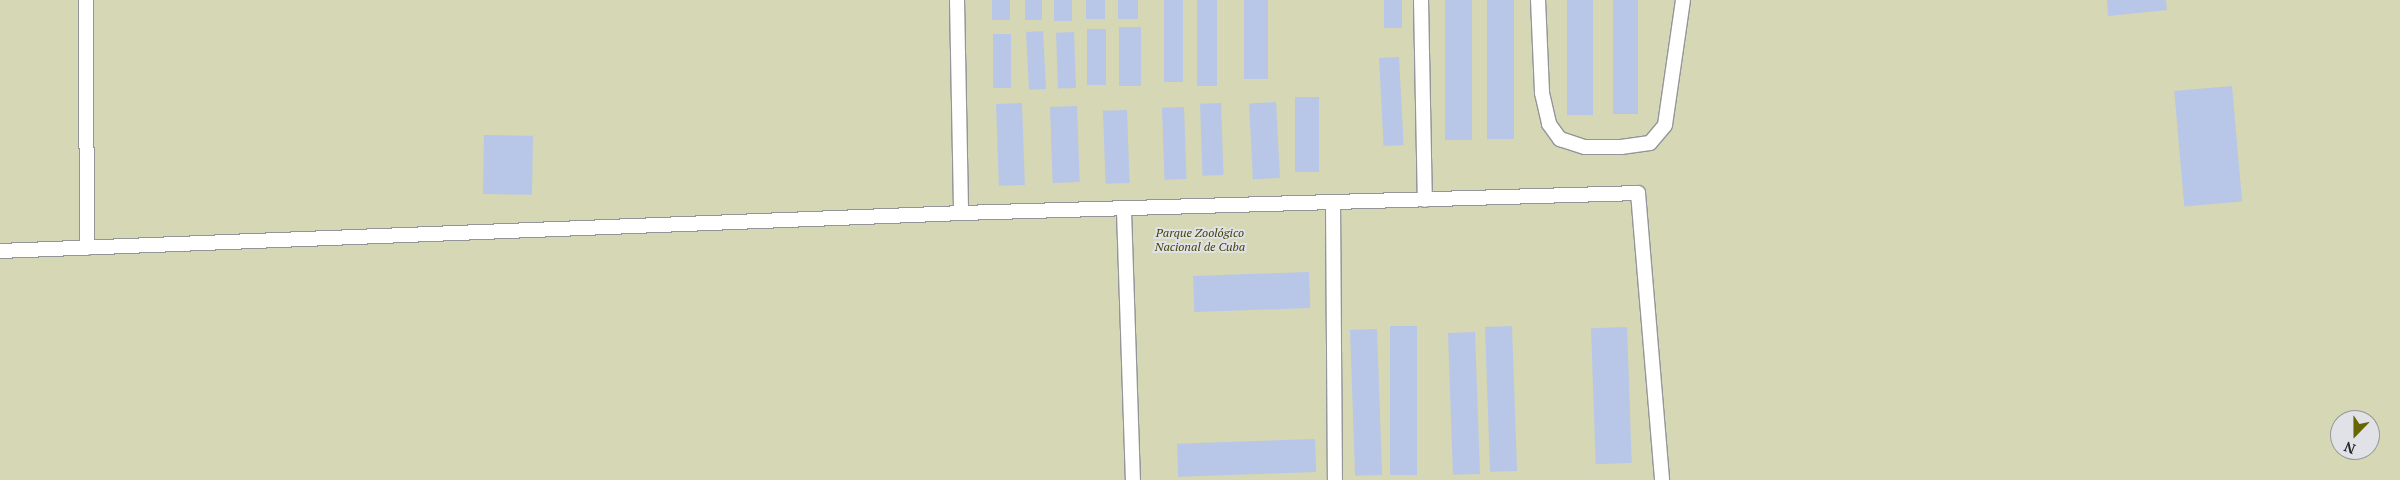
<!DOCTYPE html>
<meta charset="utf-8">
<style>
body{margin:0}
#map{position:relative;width:2400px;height:480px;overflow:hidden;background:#e0e2e8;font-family:"PT Serif",serif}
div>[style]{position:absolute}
.green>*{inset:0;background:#d6d7b4}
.building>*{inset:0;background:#b8c6e8;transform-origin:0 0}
.roads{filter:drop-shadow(1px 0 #939599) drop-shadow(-1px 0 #939599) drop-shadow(0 1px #939599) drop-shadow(0 -1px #939599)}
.lane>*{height:14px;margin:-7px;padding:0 7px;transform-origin:7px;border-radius:7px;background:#fff}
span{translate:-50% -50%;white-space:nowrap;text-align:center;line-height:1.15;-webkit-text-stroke:4px #e0e2e8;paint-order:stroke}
.park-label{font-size:12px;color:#434200;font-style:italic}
.north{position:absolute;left:2330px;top:410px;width:50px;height:50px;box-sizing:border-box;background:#e0e2e8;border:1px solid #96979b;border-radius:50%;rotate:202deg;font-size:14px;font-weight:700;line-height:20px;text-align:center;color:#262728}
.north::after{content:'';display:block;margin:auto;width:18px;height:22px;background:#676600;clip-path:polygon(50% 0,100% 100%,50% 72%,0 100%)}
</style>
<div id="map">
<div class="green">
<div style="clip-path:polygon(evenodd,0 0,2400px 0,2400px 480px,0 480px,0 0,2340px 420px,2370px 420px,2370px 450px,2340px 450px,2340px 420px)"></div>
</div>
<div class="building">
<div style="left:992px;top:0;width:18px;height:20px"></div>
<div style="left:1025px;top:0;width:17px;height:20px"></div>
<div style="left:1054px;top:0;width:18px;height:21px"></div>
<div style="left:1086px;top:0;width:19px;height:19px"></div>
<div style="left:1118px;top:0;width:20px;height:19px"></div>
<div style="left:1164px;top:0;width:19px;height:82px"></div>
<div style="left:1197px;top:0;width:20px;height:86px"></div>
<div style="left:1244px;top:0;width:24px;height:79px"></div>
<div style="left:1384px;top:0;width:18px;height:28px"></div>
<div style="left:1445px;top:0;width:27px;height:140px"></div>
<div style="left:1487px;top:0;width:27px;height:139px"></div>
<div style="left:1567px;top:0;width:26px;height:115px"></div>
<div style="left:1613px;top:0;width:25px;height:114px"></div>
<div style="clip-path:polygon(2107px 0,2166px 0,2167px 10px,2108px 16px)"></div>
<div style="left:1119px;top:27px;width:22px;height:59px"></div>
<div style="left:1087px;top:29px;width:19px;height:56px"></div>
<div style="left:1043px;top:31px;width:58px;height:17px;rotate:87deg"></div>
<div style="left:1074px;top:32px;width:56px;height:18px;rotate:88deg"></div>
<div style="left:993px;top:34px;width:18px;height:54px"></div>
<div style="left:1399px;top:57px;width:88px;height:20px;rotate:87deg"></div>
<div style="left:2232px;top:86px;width:116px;height:58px;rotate:85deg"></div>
<div style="left:1295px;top:97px;width:24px;height:75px"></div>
<div style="left:1276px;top:102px;width:76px;height:27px;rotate:87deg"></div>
<div style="left:1022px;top:103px;width:82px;height:26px;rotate:88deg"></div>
<div style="left:1221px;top:103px;width:72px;height:21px;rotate:88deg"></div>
<div style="left:1077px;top:106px;width:76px;height:27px;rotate:88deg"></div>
<div style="left:1184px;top:107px;width:72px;height:22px;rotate:88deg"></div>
<div style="left:1127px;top:110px;width:73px;height:24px;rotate:88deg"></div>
<div style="left:484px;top:135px;width:49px;height:59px;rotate:1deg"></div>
<div style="left:1309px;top:272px;width:36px;height:116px;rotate:88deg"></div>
<div style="left:1390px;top:326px;width:27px;height:149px"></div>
<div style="left:1512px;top:326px;width:145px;height:27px;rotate:88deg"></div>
<div style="left:1627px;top:327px;width:136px;height:36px;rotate:88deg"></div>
<div style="left:1377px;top:329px;width:146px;height:27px;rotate:88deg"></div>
<div style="left:1475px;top:332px;width:142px;height:27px;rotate:88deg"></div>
<div style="left:1315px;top:439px;width:33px;height:138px;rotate:88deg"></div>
</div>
<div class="roads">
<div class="lane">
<div style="left:86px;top:0;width:248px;rotate:89.8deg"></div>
<div style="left:957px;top:0;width:213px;rotate:88.9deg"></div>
<div style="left:1421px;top:0;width:200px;rotate:88.9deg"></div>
<div style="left:1538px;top:0;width:93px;rotate:87.5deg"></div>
<div style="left:1542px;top:93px;width:32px;rotate:77deg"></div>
<div style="left:1549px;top:124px;width:19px;rotate:54deg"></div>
<div style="left:1560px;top:139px;width:26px;rotate:18deg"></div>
<div style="left:1585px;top:147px;width:36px"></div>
<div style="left:1621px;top:147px;width:29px;rotate:-8deg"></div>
<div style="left:1650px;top:143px;width:23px;rotate:-50deg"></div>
<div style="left:1665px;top:125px;width:126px;rotate:-81.8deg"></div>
<div style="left:1333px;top:203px;width:277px;rotate:89.6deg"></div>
<div style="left:1124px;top:211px;width:269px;rotate:88.1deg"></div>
<div style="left:0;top:251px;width:962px;rotate:-2.26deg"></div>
<div style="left:961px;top:213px;width:677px;rotate:-1.69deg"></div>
<div style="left:1638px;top:193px;width:288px;rotate:85.2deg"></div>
</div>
</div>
<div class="park-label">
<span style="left:1200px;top:240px">Parque Zoológico<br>Nacional de Cuba</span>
</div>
<div class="north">N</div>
</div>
